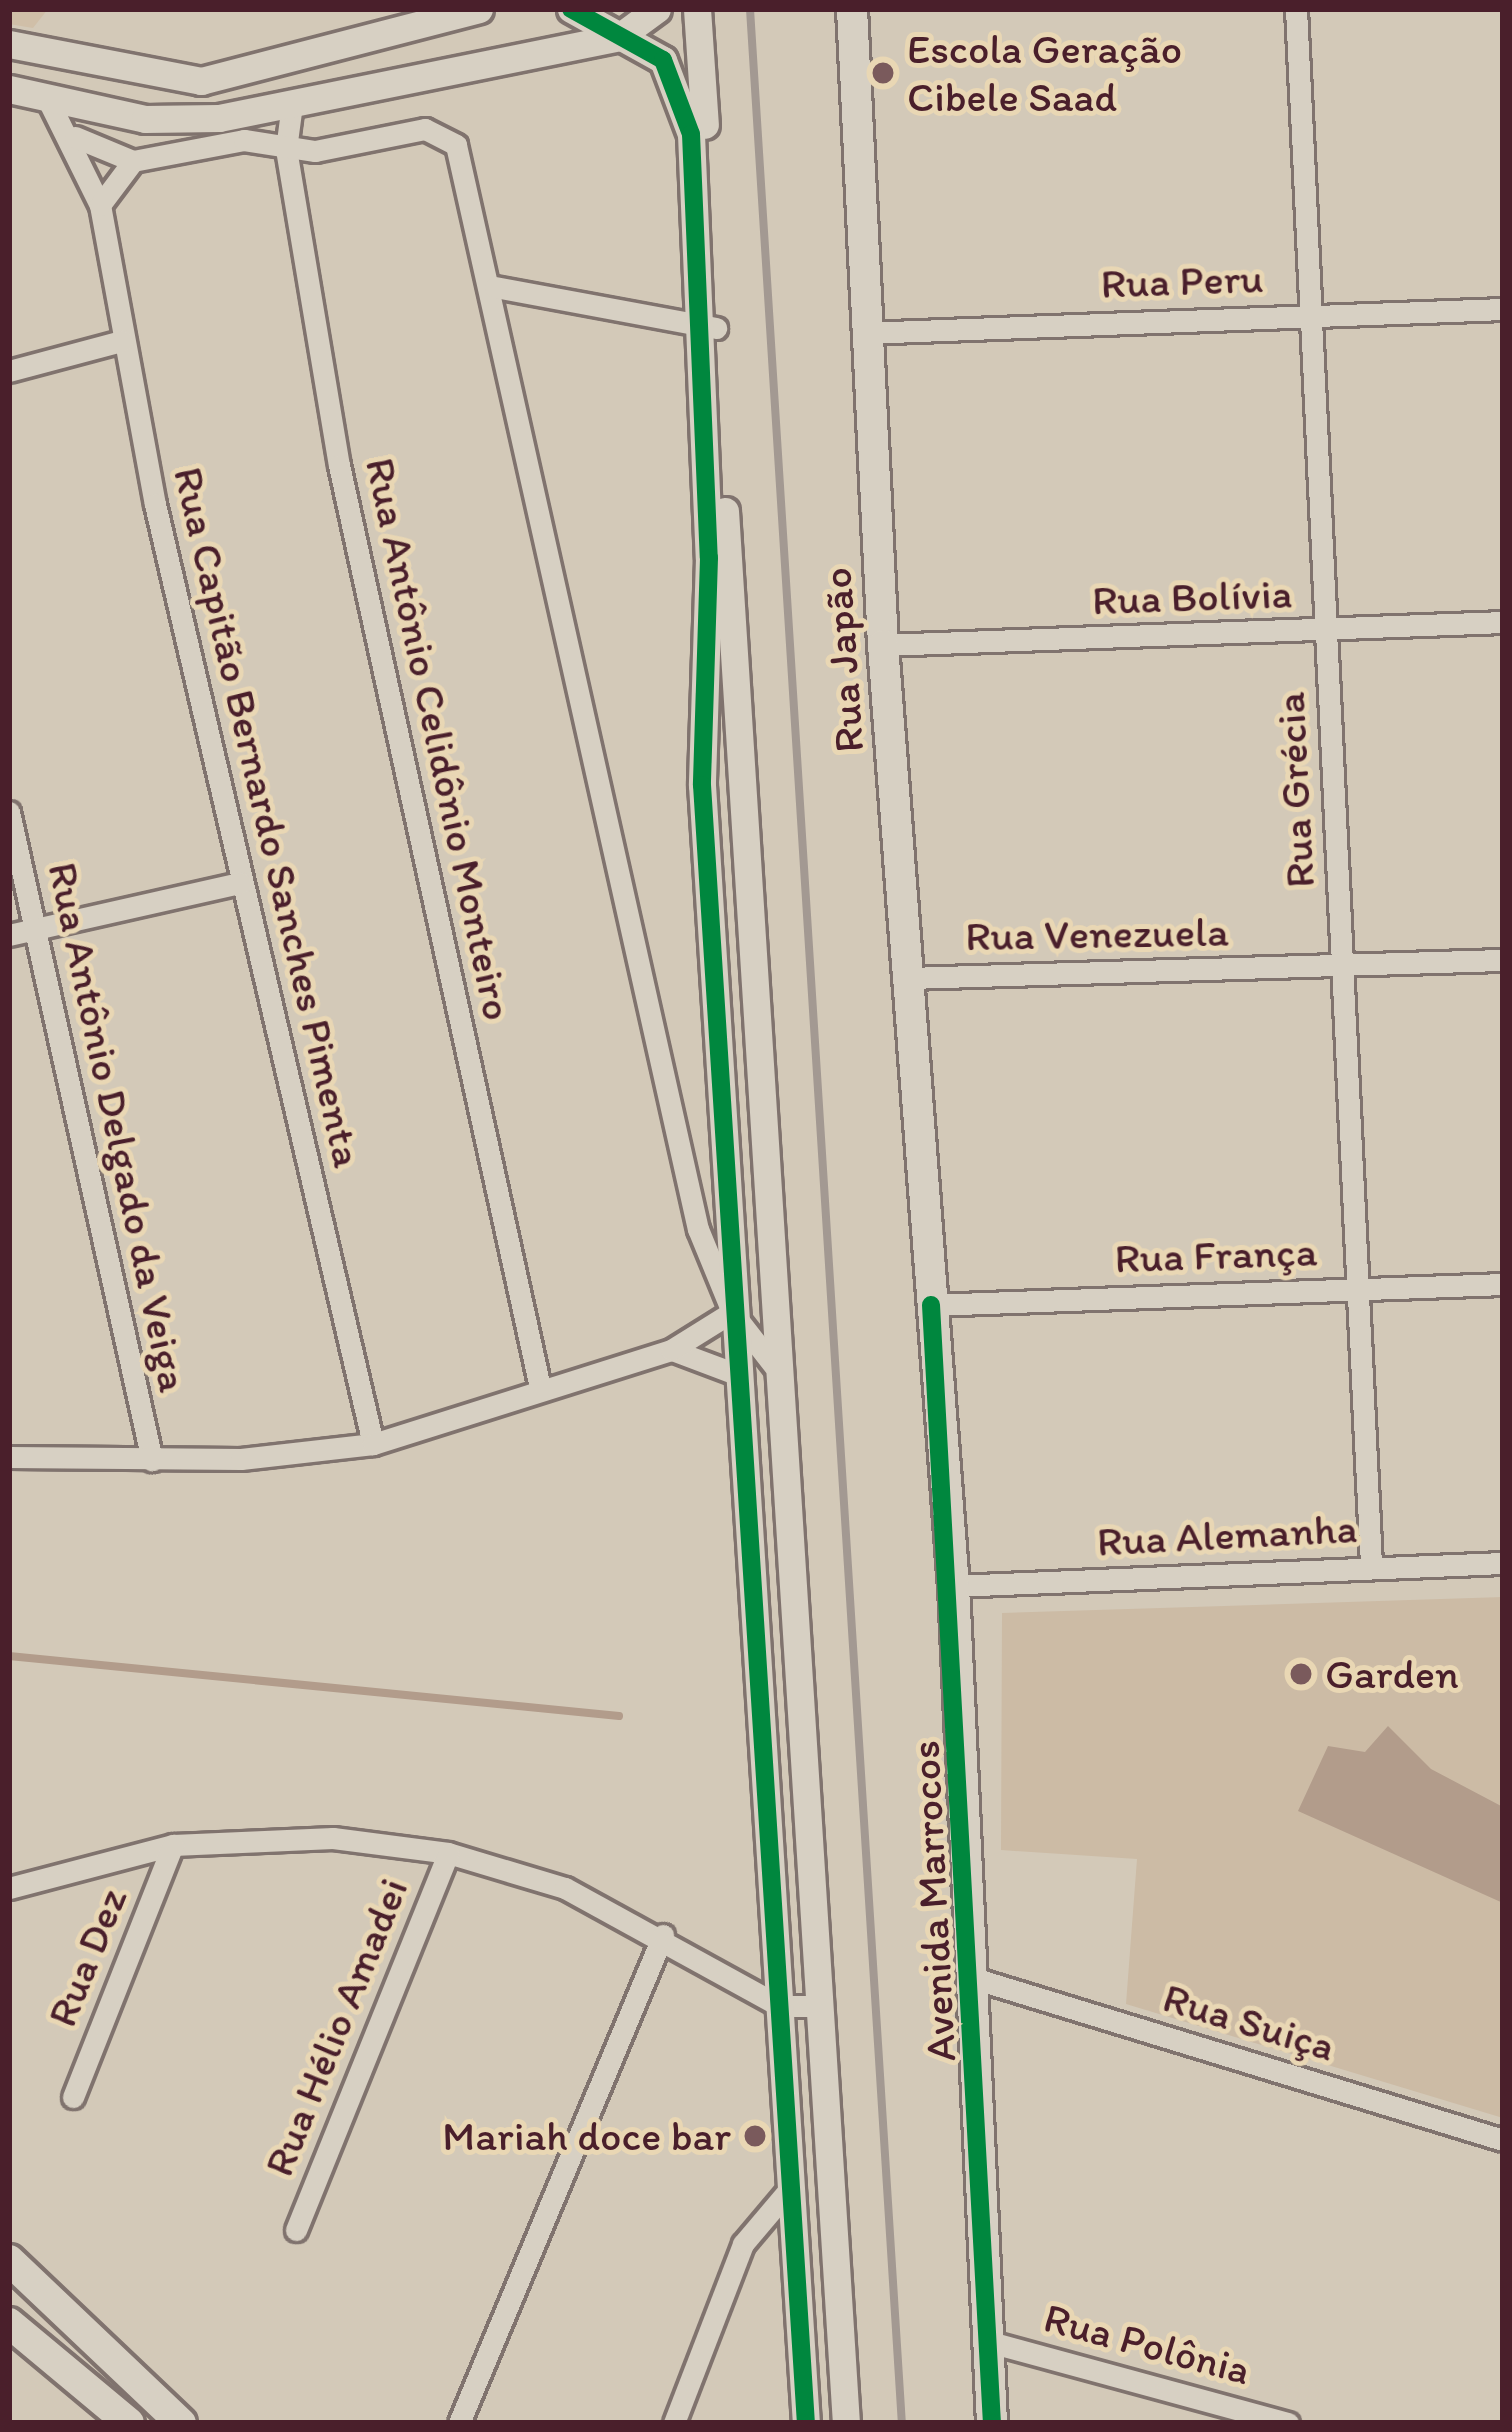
<!DOCTYPE html>
<meta charset="utf-8">
<style>
body{margin:0}
#map{position:relative;width:1512px;height:2432px;overflow:hidden;background:#d3c9b8;font-family:Itim,sans-serif}
div>[style]{position:absolute}
.built>*{inset:0;background:#d0bfa8}
.green>*{inset:0;background:#ccbba5}
.water>*{inset:0;background:#b29c8b}
.stream>*{height:8px;margin:-4px;padding:0 4px;transform-origin:4px;border-radius:4px;background:#b29c8b}
.roads{filter:drop-shadow(3px 0 #80736e) drop-shadow(-3px 0 #80736e) drop-shadow(0 3px #80736e) drop-shadow(0 -3px #80736e)}
.minor>*{height:21px;margin:-10.5px;padding:0 10.5px;transform-origin:10.5px;border-radius:10.5px;background:#d7d0c3}
.tertiary>*{height:27px;margin:-13.5px;padding:0 13.5px;transform-origin:13.5px;border-radius:13.5px;background:#d7d0c3}
.secondary>*{height:30px;margin:-15px;padding:0 15px;transform-origin:15px;border-radius:15px;background:#d7d0c3}
.rail>*{height:8px;margin:-4px;padding:0 4px;transform-origin:4px;border-radius:4px;background:#a39992}
.cycleway>*{height:18px;margin:-9px;padding:0 9px;transform-origin:9px;border-radius:9px;background:#00873e}
.dots>*{width:33px;height:33px;translate:-50% -50%;box-sizing:border-box;border:6px solid #e9d7b4;border-radius:50%}
span{translate:-50% -50%;white-space:nowrap;text-align:center;line-height:1.15;-webkit-text-stroke:10px #e9d7b4;paint-order:stroke}
.poi-label{font-size:42px;color:#4a1f2b}
.left{translate:0 -50%;text-align:left}
.right{translate:-100% -50%;text-align:right}
.street-label{font-size:42px;color:#4a1f2b}
.frame{position:absolute;inset:0;border:12px solid #4a1f2b;pointer-events:none}
</style>
<div id="map">
<div class="built">
<div style="clip-path:polygon(9px 9px,48px 9px,33px 28px,9px 24px)"></div>
</div>
<div class="green">
<div style="clip-path:polygon(1503px 1597px,1503px 2118px,1126px 2004px,1137px 1859px,1001px 1850px,1002px 1613px)"></div>
</div>
<div class="water">
<div style="clip-path:polygon(1388px 1726px,1431px 1769px,1503px 1807px,1503px 1903px,1298px 1811px,1328px 1746px,1365px 1752px)"></div>
</div>
<div class="stream">
<div style="left:9px;top:1656px;width:613px;rotate:5.62deg"></div>
</div>
<div class="roads">
<div class="minor">
<div style="left:1296px;top:9px;width:1559px;rotate:87.24deg"></div>
<div style="left:48px;top:100px;width:117px;rotate:63.7deg"></div>
<div style="left:100px;top:205px;width:304px;rotate:79.6deg"></div>
<div style="left:155px;top:504px;width:965px;rotate:76.94deg"></div>
<div style="left:292px;top:104px;width:45px;rotate:97.6deg"></div>
<div style="left:286px;top:149px;width:320px;rotate:80.5deg"></div>
<div style="left:339px;top:465px;width:945px;rotate:77.71deg"></div>
<div style="left:75px;top:137px;width:63px;rotate:22.5deg"></div>
<div style="left:133px;top:161px;width:113px;rotate:-10.7deg"></div>
<div style="left:244px;top:140px;width:72px;rotate:8.8deg"></div>
<div style="left:315px;top:151px;width:112px;rotate:-11.3deg"></div>
<div style="left:425px;top:129px;width:35px;rotate:27deg"></div>
<div style="left:456px;top:145px;width:1111px;rotate:77.42deg"></div>
<div style="left:698px;top:1229px;width:90px;rotate:67.7deg"></div>
<div style="left:732px;top:1312px;width:68px;rotate:52.1deg"></div>
<div style="left:100px;top:205px;width:55px;rotate:-53.1deg"></div>
<div style="left:495px;top:287px;width:225px;rotate:10.5deg"></div>
<div style="left:864px;top:333px;width:639px;rotate:-2.15deg"></div>
<div style="left:9px;top:371px;width:117px;rotate:-14.9deg"></div>
<div style="left:883px;top:645px;width:620px;rotate:-2.12deg"></div>
<div style="left:9px;top:812px;width:664px;rotate:77.56deg"></div>
<div style="left:9px;top:935px;width:237px;rotate:-12.7deg"></div>
<div style="left:909px;top:978px;width:594px;rotate:-1.74deg"></div>
<div style="left:931px;top:1305px;width:572px;rotate:-2.1deg"></div>
<div style="left:672px;top:1350px;width:68px;rotate:20.6deg"></div>
<div style="left:9px;top:1457px;width:232px;rotate:0.5deg"></div>
<div style="left:241px;top:1459px;width:133px;rotate:-6.5deg"></div>
<div style="left:373px;top:1444px;width:312px;rotate:-17.5deg"></div>
<div style="left:671px;top:1350px;width:72px;rotate:-31.9deg"></div>
<div style="left:954px;top:1586px;width:549px;rotate:-2.4deg"></div>
<div style="left:9px;top:1888px;width:170px;rotate:-14.7deg"></div>
<div style="left:173px;top:1845px;width:160px;rotate:-2.5deg"></div>
<div style="left:333px;top:1838px;width:116px;rotate:7.4deg"></div>
<div style="left:448px;top:1853px;width:122px;rotate:16.7deg"></div>
<div style="left:565px;top:1888px;width:245px;rotate:28.8deg"></div>
<div style="left:780px;top:2006px;width:40px"></div>
<div style="left:973px;top:1978px;width:554px;rotate:17deg"></div>
<div style="left:73px;top:2097px;width:271px;rotate:-68.4deg"></div>
<div style="left:296px;top:2230px;width:406px;rotate:-68deg"></div>
<div style="left:986px;top:2341px;width:313px;rotate:15.2deg"></div>
<div style="left:459px;top:2423px;width:529px;rotate:-67.31deg"></div>
<div style="left:674px;top:2423px;width:192px;rotate:-68.9deg"></div>
<div style="left:743px;top:2244px;width:76px;rotate:-49.8deg"></div>
</div>
<div class="tertiary">
<div style="left:571px;top:9px;width:105px;rotate:29deg"></div>
<div style="left:663px;top:60px;width:79px;rotate:69.3deg"></div>
<div style="left:691px;top:134px;width:424px;rotate:87.6deg"></div>
<div style="left:709px;top:558px;width:227px;rotate:91.8deg"></div>
<div style="left:702px;top:785px;width:1641px;rotate:86.37deg"></div>
<div style="left:697px;top:9px;width:116px;rotate:86.1deg"></div>
<div style="left:9px;top:44px;width:196px;rotate:10.9deg"></div>
<div style="left:201px;top:81px;width:287px;rotate:-14.5deg"></div>
<div style="left:9px;top:89px;width:139px;rotate:12.4deg"></div>
<div style="left:145px;top:119px;width:74px;rotate:-0.8deg"></div>
<div style="left:219px;top:118px;width:408px;rotate:-11.4deg"></div>
<div style="left:619px;top:37px;width:47px;rotate:-36.4deg"></div>
<div style="left:725px;top:511px;width:1916px;rotate:86.38deg"></div>
</div>
<div class="secondary">
<div style="left:852px;top:9px;width:637px;rotate:87.21deg"></div>
<div style="left:883px;top:645px;width:944px;rotate:85.69deg"></div>
<div style="left:954px;top:1586px;width:838px;rotate:87.4deg"></div>
<div style="left:9px;top:2260px;width:237px;rotate:43.5deg"></div>
<div style="left:9px;top:2323px;width:156px;rotate:39.8deg"></div>
</div>
</div>
<div class="rail">
<div style="left:750px;top:9px;width:2419px;rotate:86.4deg"></div>
</div>
<div class="cycleway">
<div style="left:571px;top:9px;width:105px;rotate:29deg"></div>
<div style="left:663px;top:60px;width:79px;rotate:69.3deg"></div>
<div style="left:691px;top:134px;width:424px;rotate:87.6deg"></div>
<div style="left:709px;top:558px;width:227px;rotate:91.8deg"></div>
<div style="left:702px;top:785px;width:1641px;rotate:86.37deg"></div>
<div style="left:931px;top:1305px;width:1120px;rotate:86.88deg"></div>
</div>
<div class="dots">
<div style="left:883px;top:73px;background:#7a5a5c"></div>
<div style="left:1301px;top:1674px;background:#7a5a5c"></div>
<div style="left:755px;top:2136px;background:#7a5a5c"></div>
</div>
<div class="poi-label">
<span class="left" style="left:907px;top:73px">Escola Geração<br>Cibele Saad</span>
<span class="left" style="left:1325px;top:1674px">Garden</span>
<span class="right" style="left:731px;top:2136px">Mariah doce bar</span>
</div>
<div class="street-label">
<span style="left:1182px;top:281px;rotate:-2deg">Rua Peru</span>
<span style="left:1192px;top:597px;rotate:-2deg">Rua Bolívia</span>
<span style="left:843px;top:660px;rotate:-94deg">Rua Japão</span>
<span style="left:439px;top:739px;rotate:78deg">Rua Antônio Celidônio Monteiro</span>
<span style="left:1295px;top:790px;rotate:-93deg">Rua Grécia</span>
<span style="left:268px;top:817px;rotate:77deg">Rua Capitão Bernardo Sanches Pimenta</span>
<span style="left:1097px;top:934px;rotate:-1deg">Rua Venezuela</span>
<span style="left:118px;top:1127px;rotate:78deg">Rua Antônio Delgado da Veiga</span>
<span style="left:1216px;top:1255px;rotate:-2deg">Rua França</span>
<span style="left:1227px;top:1535px;rotate:-3deg">Rua Alemanha</span>
<span style="left:933px;top:1901px;rotate:-93deg">Avenida Marrocos</span>
<span style="left:87px;top:1957px;rotate:-68deg">Rua Dez</span>
<span style="left:1249px;top:2022px;rotate:17deg">Rua Suiça</span>
<span style="left:336px;top:2027px;rotate:-68deg">Rua Hélio Amadei</span>
<span style="left:1147px;top:2344px;rotate:15deg">Rua Polônia</span>
</div>
<div class="frame"></div>
</div>
